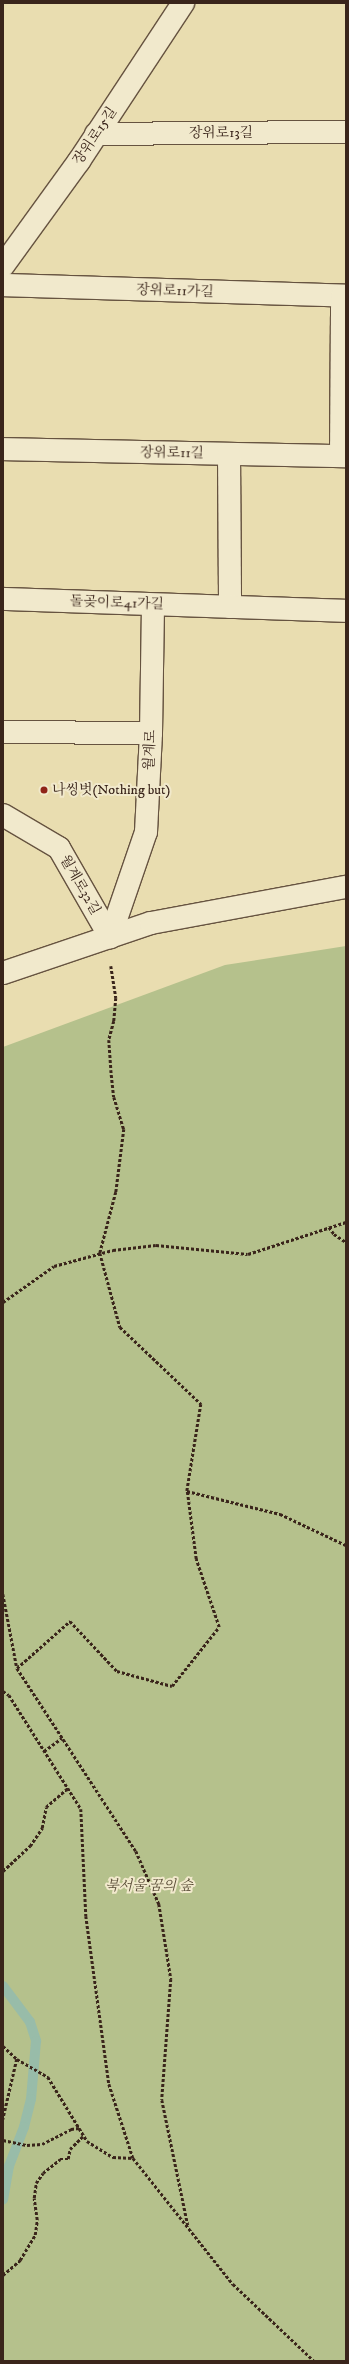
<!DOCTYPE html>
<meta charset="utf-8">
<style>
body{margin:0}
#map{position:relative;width:349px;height:2364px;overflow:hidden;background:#e9ddb0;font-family:"IM FELL DW Pica","Noto Serif KR",serif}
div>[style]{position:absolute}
.green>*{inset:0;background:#b5c18c}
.stream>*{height:10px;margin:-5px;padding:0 5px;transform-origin:5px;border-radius:5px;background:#98bca9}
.path>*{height:2.5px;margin-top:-1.25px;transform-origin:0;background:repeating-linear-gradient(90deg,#3a251b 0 3px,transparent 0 5px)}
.roads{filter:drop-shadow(1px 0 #665340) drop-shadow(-1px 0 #665340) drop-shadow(0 1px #665340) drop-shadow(0 -1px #665340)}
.street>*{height:22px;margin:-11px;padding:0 11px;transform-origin:11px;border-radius:11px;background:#f1e9cc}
.secondary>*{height:22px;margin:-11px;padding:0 11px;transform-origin:11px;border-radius:11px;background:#f1e9cc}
.dots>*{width:11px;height:11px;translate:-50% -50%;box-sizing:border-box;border:2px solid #f1e9cc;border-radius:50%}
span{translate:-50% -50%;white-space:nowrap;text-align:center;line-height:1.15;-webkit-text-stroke:4px #f1e9cc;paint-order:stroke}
.street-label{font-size:14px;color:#3a251b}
.poi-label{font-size:14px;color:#3a251b}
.left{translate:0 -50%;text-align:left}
.park-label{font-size:14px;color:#594c37;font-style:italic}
.frame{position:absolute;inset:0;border:4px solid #3a251b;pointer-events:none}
</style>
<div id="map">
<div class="green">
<div style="clip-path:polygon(346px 946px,346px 2361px,3px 2361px,3px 1047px,225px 965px)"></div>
</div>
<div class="stream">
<div style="left:3px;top:1986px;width:45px;rotate:53.1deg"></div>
<div style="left:30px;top:2022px;width:20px;rotate:72deg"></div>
<div style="left:36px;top:2041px;width:58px;rotate:94.9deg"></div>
<div style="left:31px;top:2099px;width:29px;rotate:104deg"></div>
<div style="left:24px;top:2127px;width:42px;rotate:111deg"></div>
<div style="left:9px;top:2166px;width:34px;rotate:100deg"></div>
</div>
<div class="path">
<div style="left:111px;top:966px;width:32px;rotate:81deg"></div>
<div style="left:116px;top:998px;width:23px;rotate:95deg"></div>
<div style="left:114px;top:1021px;width:20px;rotate:105deg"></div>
<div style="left:109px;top:1040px;width:30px;rotate:86deg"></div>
<div style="left:111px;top:1070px;width:27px;rotate:84deg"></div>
<div style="left:114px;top:1097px;width:34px;rotate:73deg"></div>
<div style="left:124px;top:1129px;width:64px;rotate:97.2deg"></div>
<div style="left:116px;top:1192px;width:63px;rotate:104.7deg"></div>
<div style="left:100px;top:1253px;width:77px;rotate:74.9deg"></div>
<div style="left:120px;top:1327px;width:112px;rotate:43.5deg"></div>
<div style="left:201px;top:1404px;width:88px;rotate:99.1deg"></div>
<div style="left:329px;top:1227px;width:9px;rotate:54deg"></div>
<div style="left:334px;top:1234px;width:14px;rotate:34deg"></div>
<div style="left:3px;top:1302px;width:62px;rotate:-35.2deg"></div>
<div style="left:54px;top:1266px;width:61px;rotate:-15.2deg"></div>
<div style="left:113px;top:1250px;width:43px;rotate:-6.6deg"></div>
<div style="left:156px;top:1245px;width:92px;rotate:5.6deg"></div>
<div style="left:248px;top:1254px;width:103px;rotate:-18.1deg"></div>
<div style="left:3px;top:1594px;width:75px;rotate:79.3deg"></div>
<div style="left:17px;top:1668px;width:218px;rotate:57deg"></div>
<div style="left:136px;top:1851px;width:58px;rotate:66.5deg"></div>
<div style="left:159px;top:1904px;width:76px;rotate:80.9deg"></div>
<div style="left:171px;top:1979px;width:121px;rotate:94.3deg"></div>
<div style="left:162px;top:2100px;width:129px;rotate:78.3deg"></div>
<div style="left:17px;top:1668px;width:71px;rotate:-41.6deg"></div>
<div style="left:70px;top:1621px;width:69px;rotate:46.8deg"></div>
<div style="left:117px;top:1671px;width:57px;rotate:15.3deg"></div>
<div style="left:172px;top:1686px;width:75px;rotate:-51.5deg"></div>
<div style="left:219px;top:1627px;width:72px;rotate:-108.7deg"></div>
<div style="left:196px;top:1559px;width:69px;rotate:-97.5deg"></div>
<div style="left:187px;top:1491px;width:96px;rotate:13.9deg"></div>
<div style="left:280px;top:1514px;width:73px;rotate:25.2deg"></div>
<div style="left:3px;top:1691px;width:7px;rotate:34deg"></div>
<div style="left:9px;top:1695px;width:135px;rotate:57.7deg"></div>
<div style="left:81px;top:1809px;width:107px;rotate:87.3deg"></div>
<div style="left:86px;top:1916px;width:170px;rotate:82.2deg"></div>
<div style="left:109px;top:2084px;width:78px;rotate:72deg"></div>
<div style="left:133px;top:2158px;width:161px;rotate:51.6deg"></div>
<div style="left:233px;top:2284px;width:112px;rotate:43.5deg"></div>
<div style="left:44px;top:1751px;width:22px;rotate:-36deg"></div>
<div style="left:3px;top:1871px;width:37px;rotate:-43deg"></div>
<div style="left:30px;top:1846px;width:22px;rotate:-56deg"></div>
<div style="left:42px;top:1828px;width:21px;rotate:-79deg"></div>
<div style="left:46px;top:1807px;width:29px;rotate:-41deg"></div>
<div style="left:3px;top:2046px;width:19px;rotate:43deg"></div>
<div style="left:17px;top:2059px;width:62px;rotate:103.1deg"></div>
<div style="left:17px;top:2059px;width:36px;rotate:30deg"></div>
<div style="left:48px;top:2077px;width:75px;rotate:58.6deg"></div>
<div style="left:87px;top:2141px;width:31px;rotate:32deg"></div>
<div style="left:113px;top:2157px;width:20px;rotate:3deg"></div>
<div style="left:3px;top:2140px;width:25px;rotate:12deg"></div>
<div style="left:27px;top:2145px;width:15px;rotate:-4deg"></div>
<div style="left:42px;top:2144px;width:33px;rotate:-27deg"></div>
<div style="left:71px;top:2129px;width:8px;rotate:-7deg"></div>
<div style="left:3px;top:2275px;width:23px;rotate:-41deg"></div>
<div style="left:20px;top:2260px;width:29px;rotate:-59deg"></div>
<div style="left:35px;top:2235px;width:15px;rotate:-82deg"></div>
<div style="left:37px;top:2220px;width:22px;rotate:-98deg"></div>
<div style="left:34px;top:2198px;width:15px;rotate:-82deg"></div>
<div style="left:36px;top:2183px;width:12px;rotate:-55deg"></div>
<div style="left:43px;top:2173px;width:22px;rotate:-39deg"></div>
<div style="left:60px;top:2159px;width:8px"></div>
<div style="left:68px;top:2159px;width:10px;rotate:-79deg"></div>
<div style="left:70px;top:2149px;width:18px;rotate:-45deg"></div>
</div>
<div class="roads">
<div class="street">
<div style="left:96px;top:134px;width:250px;rotate:-0.5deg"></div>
<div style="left:3px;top:266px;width:130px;rotate:-54.1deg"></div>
<div style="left:79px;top:161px;width:189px;rotate:-56.6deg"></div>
<div style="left:3px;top:285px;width:343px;rotate:1.8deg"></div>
<div style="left:3px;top:449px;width:343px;rotate:1.2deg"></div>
<div style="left:229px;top:454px;width:153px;rotate:89.6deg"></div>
<div style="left:341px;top:456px;width:160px;rotate:-89.6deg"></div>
<div style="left:3px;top:599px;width:343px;rotate:2deg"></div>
<div style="left:3px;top:732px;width:148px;rotate:0.4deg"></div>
<div style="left:3px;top:815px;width:65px;rotate:30.5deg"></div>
<div style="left:59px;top:848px;width:103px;rotate:60.2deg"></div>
<div style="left:110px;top:937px;width:111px;rotate:-71.1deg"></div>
<div style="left:146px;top:832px;width:99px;rotate:-87.1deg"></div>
<div style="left:151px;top:733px;width:128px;rotate:-89.1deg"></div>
</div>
<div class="secondary">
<div style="left:3px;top:973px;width:156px;rotate:-18.7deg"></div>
<div style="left:151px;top:923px;width:198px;rotate:-10.5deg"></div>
</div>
</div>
<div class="dots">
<div style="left:44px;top:790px;background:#8f2418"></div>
</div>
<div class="street-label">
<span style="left:221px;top:133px">장위로13길</span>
<span style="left:95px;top:136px;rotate:-56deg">장위로15길</span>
<span style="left:175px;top:291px;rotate:2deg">장위로11가길</span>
<span style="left:172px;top:453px;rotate:1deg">장위로11길</span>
<span style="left:117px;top:603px;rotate:2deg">돌곶이로41가길</span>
<span style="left:150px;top:750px;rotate:-87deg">월계로</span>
<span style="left:80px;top:885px;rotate:60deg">월계로32길</span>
</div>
<div class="poi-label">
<span class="left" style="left:52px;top:790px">나씽벗(Nothing but)</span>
</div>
<div class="park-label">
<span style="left:149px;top:1886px">북서울 꿈의 숲</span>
</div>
<div class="frame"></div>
</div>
